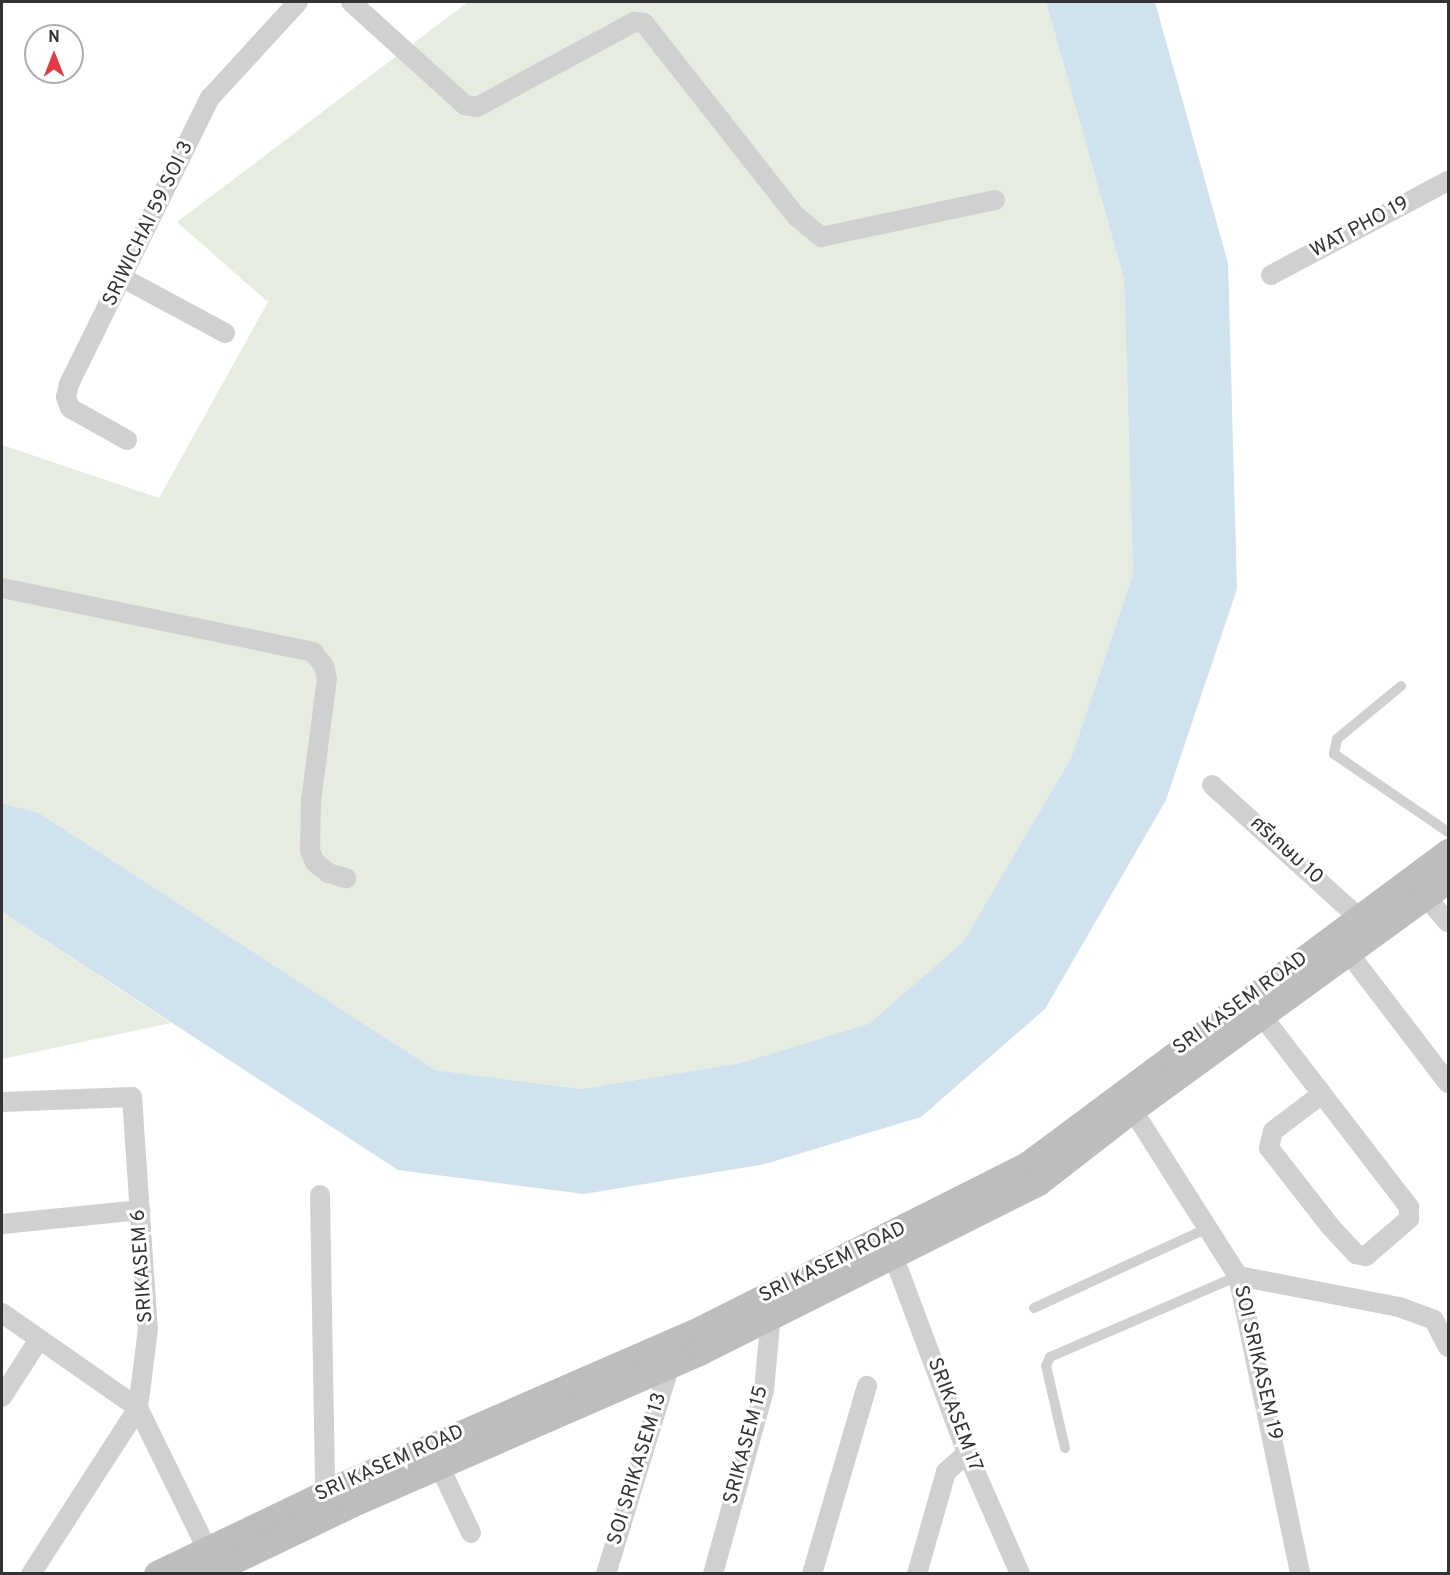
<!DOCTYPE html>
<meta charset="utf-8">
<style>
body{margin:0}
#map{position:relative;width:1450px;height:1575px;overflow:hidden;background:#fff;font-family:Overpass,"Noto Sans Thai",sans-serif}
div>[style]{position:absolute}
.green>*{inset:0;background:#e6ecdf}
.water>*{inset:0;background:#cfe2ee}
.service>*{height:10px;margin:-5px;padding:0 5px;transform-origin:5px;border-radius:5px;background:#d0d0d0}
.minor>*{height:20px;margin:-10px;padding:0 10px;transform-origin:10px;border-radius:10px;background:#d0d0d0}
.secondary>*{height:27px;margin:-13.5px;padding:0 13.5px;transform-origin:13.5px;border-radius:13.5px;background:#bdbdbd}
span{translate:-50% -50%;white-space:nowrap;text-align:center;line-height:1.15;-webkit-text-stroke:6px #fff;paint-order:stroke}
.street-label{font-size:20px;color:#333}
.frame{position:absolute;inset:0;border:3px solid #333;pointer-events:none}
.north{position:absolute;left:24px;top:24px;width:60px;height:60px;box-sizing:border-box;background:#fff;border:2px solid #adadad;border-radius:50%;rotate:0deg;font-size:16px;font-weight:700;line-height:24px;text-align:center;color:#333}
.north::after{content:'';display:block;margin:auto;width:21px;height:27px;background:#e63946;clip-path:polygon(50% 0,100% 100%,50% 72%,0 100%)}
</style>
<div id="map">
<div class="green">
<div style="clip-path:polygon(468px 2px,1046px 2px,1124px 279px,1133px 574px,1071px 758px,963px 942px,869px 1025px,741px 1063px,582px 1089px,435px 1070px,39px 813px,2px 803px,2px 445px,159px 498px,268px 302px,177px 222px)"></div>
<div style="clip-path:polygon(2px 912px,171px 1023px,2px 1059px)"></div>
</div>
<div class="water">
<div style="clip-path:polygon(1046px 2px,1155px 2px,1228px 263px,1237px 589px,1166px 800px,1045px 1009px,921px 1117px,765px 1164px,584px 1194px,398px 1170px,2px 912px,2px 803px,39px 813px,435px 1070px,582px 1089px,741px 1063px,869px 1024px,963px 942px,1071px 758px,1133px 574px,1124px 279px)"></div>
</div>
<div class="service">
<div style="left:1401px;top:686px;width:83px;rotate:140.4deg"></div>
<div style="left:1337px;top:739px;width:15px;rotate:101deg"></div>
<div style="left:1334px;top:754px;width:138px;rotate:34.4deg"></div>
<div style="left:1034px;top:1308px;width:192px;rotate:-24.7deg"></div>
<div style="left:1065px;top:1448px;width:84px;rotate:-103deg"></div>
<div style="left:1046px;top:1366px;width:10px;rotate:-66deg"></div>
<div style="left:1050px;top:1357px;width:205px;rotate:-23.3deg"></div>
</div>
<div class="minor">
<div style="left:351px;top:2px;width:154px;rotate:42.1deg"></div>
<div style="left:465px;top:105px;width:12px;rotate:9deg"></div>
<div style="left:477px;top:107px;width:179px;rotate:-28.4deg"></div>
<div style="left:634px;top:22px;width:10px;rotate:6deg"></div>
<div style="left:644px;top:23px;width:246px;rotate:51.8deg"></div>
<div style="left:796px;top:216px;width:33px;rotate:40deg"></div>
<div style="left:821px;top:237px;width:178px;rotate:-12deg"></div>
<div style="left:1271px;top:275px;width:200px;rotate:-28deg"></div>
<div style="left:123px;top:278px;width:116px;rotate:28.3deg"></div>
<div style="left:127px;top:440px;width:65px;rotate:-150.7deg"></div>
<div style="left:70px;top:408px;width:12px;rotate:-110deg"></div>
<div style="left:66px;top:397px;width:13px;rotate:-77deg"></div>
<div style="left:69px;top:384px;width:319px;rotate:-63.8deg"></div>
<div style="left:210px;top:98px;width:130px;rotate:-47.5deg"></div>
<div style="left:2px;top:588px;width:318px;rotate:11.6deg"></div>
<div style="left:313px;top:652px;width:18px;rotate:52deg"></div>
<div style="left:324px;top:666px;width:13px;rotate:77deg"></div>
<div style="left:327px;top:679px;width:122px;rotate:97.5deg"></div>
<div style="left:311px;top:800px;width:51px;rotate:91.1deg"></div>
<div style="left:310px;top:851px;width:12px;rotate:66deg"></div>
<div style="left:315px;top:862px;width:17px;rotate:40deg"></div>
<div style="left:328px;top:873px;width:19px;rotate:16deg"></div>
<div style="left:1212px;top:785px;width:198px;rotate:42.1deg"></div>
<div style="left:1425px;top:896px;width:35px;rotate:49deg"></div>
<div style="left:1347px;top:951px;width:166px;rotate:52.6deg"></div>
<div style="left:1262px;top:1016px;width:98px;rotate:52.4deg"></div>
<div style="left:1322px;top:1094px;width:143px;rotate:52.4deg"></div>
<div style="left:1409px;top:1207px;width:12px;rotate:90deg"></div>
<div style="left:1409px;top:1219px;width:57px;rotate:139.3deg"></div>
<div style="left:1366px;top:1256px;width:10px;rotate:-169deg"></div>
<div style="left:1356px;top:1254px;width:38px;rotate:-133deg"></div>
<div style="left:1330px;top:1226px;width:99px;rotate:-128deg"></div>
<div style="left:1269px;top:1148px;width:17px;rotate:-77deg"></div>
<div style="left:1273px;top:1131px;width:61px;rotate:-37.1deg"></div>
<div style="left:2px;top:1102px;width:130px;rotate:-2.2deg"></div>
<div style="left:132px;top:1097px;width:233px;rotate:86.1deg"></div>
<div style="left:148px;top:1329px;width:80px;rotate:97.2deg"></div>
<div style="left:138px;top:1408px;width:157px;rotate:63.9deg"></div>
<div style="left:1132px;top:1109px;width:198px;rotate:57.6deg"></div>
<div style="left:1238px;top:1276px;width:304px;rotate:78.2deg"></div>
<div style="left:320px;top:1195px;width:298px;rotate:89deg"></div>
<div style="left:2px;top:1224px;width:139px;rotate:-5.8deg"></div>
<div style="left:893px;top:1255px;width:211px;rotate:69.5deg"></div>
<div style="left:967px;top:1453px;width:132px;rotate:66.3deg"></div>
<div style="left:1238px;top:1276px;width:164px;rotate:10.9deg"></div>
<div style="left:1399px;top:1307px;width:37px;rotate:20deg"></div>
<div style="left:1434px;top:1320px;width:30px;rotate:63deg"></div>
<div style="left:2px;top:1313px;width:166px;rotate:34.9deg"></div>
<div style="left:138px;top:1408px;width:197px;rotate:122.8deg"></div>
<div style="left:2px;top:1397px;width:67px;rotate:-57.3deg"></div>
<div style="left:439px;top:1465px;width:75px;rotate:64.8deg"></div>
<div style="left:606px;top:1574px;width:219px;rotate:-73deg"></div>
<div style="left:713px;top:1574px;width:191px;rotate:-74.5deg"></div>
<div style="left:764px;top:1390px;width:75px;rotate:-84.7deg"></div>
<div style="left:812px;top:1574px;width:196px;rotate:-73.7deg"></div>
<div style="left:917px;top:1574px;width:106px;rotate:-74.1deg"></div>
<div style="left:946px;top:1472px;width:28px;rotate:-42deg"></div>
</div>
<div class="secondary">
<div style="left:157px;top:1574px;width:206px;rotate:-25.6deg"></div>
<div style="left:343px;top:1485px;width:382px;rotate:-23.5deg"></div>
<div style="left:693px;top:1333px;width:374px;rotate:-26.7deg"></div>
<div style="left:1027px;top:1165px;width:525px;rotate:-36.63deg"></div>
<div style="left:205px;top:1574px;width:162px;rotate:-25.6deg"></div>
<div style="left:351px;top:1504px;width:382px;rotate:-23.6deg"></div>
<div style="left:701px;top:1351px;width:377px;rotate:-26.6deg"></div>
<div style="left:1038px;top:1182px;width:119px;rotate:-37.8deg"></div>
<div style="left:1132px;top:1109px;width:391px;rotate:-36deg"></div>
</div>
<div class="street-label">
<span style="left:149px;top:224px;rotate:-64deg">SRIWICHAI 59 SOI 3</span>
<span style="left:1360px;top:228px;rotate:-28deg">WAT PHO 19</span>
<span style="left:1286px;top:851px;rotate:42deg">ศรีเกษม 10</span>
<span style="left:1241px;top:1004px;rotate:-36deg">SRI KASEM ROAD</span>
<span style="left:833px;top:1263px;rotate:-26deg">SRI KASEM ROAD</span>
<span style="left:143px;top:1266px;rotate:-94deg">SRIKASEM 6</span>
<span style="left:1257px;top:1363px;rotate:77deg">SOI SRIKASEM 19</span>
<span style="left:954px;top:1415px;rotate:69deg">SRIKASEM 17</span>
<span style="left:747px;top:1445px;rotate:-75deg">SRIKASEM 15</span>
<span style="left:390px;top:1464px;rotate:-24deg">SRI KASEM ROAD</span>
<span style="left:638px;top:1469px;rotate:-73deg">SOI SRIKASEM 13</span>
</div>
<div class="frame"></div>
<div class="north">N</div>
</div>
